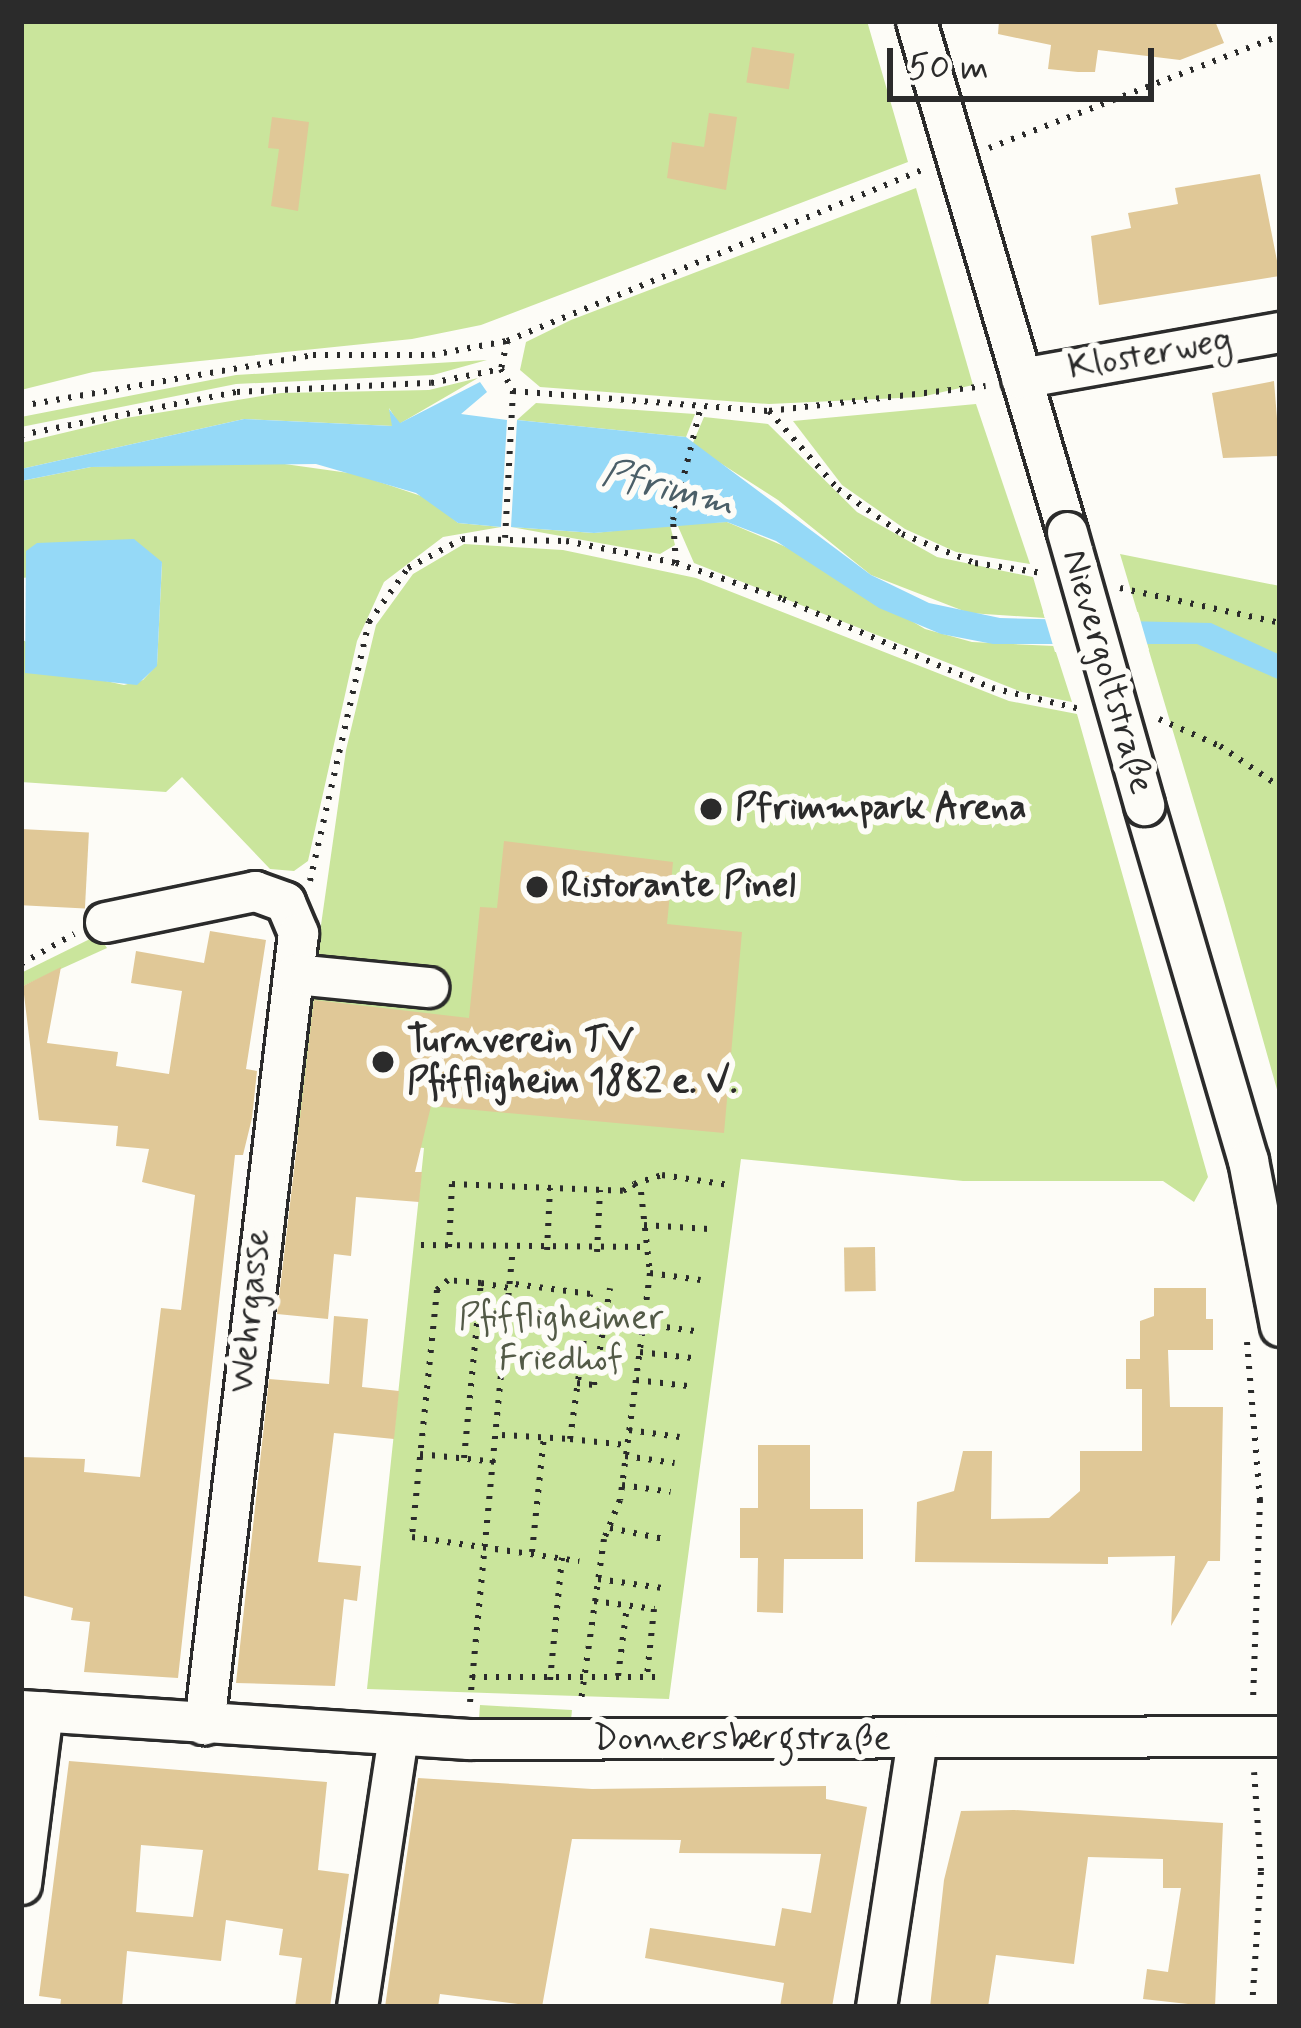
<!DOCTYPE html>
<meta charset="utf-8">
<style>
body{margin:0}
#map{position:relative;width:1301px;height:2028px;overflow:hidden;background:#fdfcf7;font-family:Mynerve,sans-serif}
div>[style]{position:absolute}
.green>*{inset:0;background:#cae59c}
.water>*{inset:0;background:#95d9f7}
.pier>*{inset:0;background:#fdfcf7}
.building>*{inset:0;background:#e0c897;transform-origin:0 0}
.path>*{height:6px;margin-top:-3px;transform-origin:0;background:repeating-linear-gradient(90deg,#2b2b2b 0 3px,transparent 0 12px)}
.roads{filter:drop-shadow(3px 0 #2b2b2b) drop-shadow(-3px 0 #2b2b2b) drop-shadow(0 3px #2b2b2b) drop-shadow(0 -3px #2b2b2b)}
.minor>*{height:39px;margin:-19.5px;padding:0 19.5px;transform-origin:19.5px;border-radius:19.5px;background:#fdfcf7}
.bridges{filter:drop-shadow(3px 0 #2b2b2b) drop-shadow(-3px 0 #2b2b2b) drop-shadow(0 3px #2b2b2b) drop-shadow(0 -3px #2b2b2b)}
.minor-bridge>*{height:39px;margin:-19.5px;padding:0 19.5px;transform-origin:19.5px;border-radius:19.5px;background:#fdfcf7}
.dots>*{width:33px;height:33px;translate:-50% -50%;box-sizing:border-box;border:6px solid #fdfcf7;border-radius:50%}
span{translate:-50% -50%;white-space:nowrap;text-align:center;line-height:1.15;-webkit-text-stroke:12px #fdfcf7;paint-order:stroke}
.street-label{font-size:36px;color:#2b2b2b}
.poi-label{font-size:36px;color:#2b2b2b;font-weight:700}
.left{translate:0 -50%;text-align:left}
.park-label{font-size:36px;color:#535a47}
.water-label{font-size:39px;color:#4b5f68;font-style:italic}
.frame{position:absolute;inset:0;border:24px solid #2b2b2b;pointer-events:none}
.scale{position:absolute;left:887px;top:48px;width:267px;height:54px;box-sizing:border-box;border:6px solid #2b2b2b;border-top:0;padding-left:15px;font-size:36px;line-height:42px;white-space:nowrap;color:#2b2b2b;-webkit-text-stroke:9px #fdfcf7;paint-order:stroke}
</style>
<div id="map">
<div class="green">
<div style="clip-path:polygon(21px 21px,867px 21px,908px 162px,481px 325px,412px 339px,93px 372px,21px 390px)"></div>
<div style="clip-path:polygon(916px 188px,973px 385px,921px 397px,769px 404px,540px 387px,520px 370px,526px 342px,571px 320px)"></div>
<div style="clip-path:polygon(487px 360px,433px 375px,236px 384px,21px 427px,21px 417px,236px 375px)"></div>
<div style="clip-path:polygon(478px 378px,399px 424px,389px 408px,393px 426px,244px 419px,21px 469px,21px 443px,126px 418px,281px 393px,429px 390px)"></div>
<div style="clip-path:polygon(536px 403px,695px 414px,686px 437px,517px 420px)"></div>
<div style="clip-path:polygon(976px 404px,1030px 564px,956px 552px,905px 529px,842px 485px,793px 421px)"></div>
<div style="clip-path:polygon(704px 417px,768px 424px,857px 512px,937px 557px,1033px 577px,1045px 618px,969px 613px,871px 575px,778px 500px,692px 445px)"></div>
<div style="clip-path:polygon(256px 460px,356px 474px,430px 499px,458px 523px,501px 527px,443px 537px,384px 582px,357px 641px,308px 861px,294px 871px,270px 869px,182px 777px,166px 792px,21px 782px,21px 622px,23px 640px,83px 676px,124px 685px,143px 680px,157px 665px,162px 563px,22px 578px,21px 594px,21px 481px,91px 467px)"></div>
<div style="clip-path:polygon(727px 522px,793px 550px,925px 629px,972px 642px,1054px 646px,1072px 702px,1022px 692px,694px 563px,677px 524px)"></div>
<div style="clip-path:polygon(670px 525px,675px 545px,660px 554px,511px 527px,594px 533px)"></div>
<div style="clip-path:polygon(464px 544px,563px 550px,696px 578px,1009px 701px,1077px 714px,1208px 1177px,1194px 1202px,1163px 1181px,963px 1181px,741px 1159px,669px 1699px,367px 1689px,424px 1148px,291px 1135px,346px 750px,376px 625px,413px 574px)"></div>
<div style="clip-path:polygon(1120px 554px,1280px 586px,1280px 1100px,1224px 902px)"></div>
<div style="clip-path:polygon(98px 935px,107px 948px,21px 987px,21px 973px)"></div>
<div style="clip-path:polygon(480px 1705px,572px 1710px,571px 1720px,479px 1719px)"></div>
</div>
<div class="water">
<div style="clip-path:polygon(480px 382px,487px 392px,461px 414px,507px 420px,501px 527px,458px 523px,416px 493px,316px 464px,91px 467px,21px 481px,21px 469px,244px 419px,392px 426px,389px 409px,400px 423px)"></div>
<div style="clip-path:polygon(517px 420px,686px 437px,871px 575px,929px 603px,1000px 618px,1211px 623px,1280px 655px,1280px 680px,1197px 644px,993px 644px,941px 634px,879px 608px,776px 541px,727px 522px,594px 533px,511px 527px)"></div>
<div style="clip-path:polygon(134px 539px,162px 562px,157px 666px,137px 685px,25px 673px,26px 551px,37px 543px)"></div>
</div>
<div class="pier">
<div style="clip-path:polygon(1043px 612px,1138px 612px,1149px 650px,1055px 652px)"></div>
</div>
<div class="building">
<div style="clip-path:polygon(999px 21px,1215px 21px,1224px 43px,1180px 60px,1098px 50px,1095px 72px,1078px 72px,1048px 69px,1051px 45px,998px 34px)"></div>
<div style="left:752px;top:47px;width:43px;height:36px;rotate:9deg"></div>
<div style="clip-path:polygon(709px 113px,737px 117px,726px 190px,667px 178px,672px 142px,704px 147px)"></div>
<div style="clip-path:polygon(272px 117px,309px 122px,298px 211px,271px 206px,279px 149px,268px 148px)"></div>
<div style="clip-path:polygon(1260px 174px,1280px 276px,1099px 305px,1091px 236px,1131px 228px,1128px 213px,1178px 204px,1175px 188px)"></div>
<div style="clip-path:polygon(1274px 381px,1280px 456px,1223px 458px,1212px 393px)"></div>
<div style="left:21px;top:829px;width:68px;height:76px;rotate:3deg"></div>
<div style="clip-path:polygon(504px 841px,673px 862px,667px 924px,742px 932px,724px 1133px,431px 1106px,415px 1172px,422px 1172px,419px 1202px,356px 1197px,351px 1256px,334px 1254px,328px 1319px,277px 1314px,314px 1000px,469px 1018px,480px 907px,497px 908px)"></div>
<div style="clip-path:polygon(210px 931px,266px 940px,246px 1069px,257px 1071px,252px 1118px,243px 1155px,235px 1155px,178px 1678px,84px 1672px,90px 1622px,71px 1620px,73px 1608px,21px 1595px,21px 1457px,85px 1459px,84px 1472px,140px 1477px,161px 1308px,181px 1310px,195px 1195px,142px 1182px,149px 1149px,116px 1146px,118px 1126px,39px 1120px,23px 986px,61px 967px,47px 1043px,118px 1052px,116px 1066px,169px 1074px,182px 991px,131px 983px,136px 951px,204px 963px)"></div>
<div style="left:875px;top:1247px;width:44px;height:31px;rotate:89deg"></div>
<div style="clip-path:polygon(1154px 1288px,1206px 1288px,1206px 1319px,1213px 1319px,1213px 1350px,1168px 1350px,1170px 1407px,1223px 1407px,1220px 1561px,1208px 1561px,1171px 1626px,1175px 1556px,1108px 1557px,1108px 1564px,915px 1562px,917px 1502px,954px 1491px,963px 1451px,992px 1451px,991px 1519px,1049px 1518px,1080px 1491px,1080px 1451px,1142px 1451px,1142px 1389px,1126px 1389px,1126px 1359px,1140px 1359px,1140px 1321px,1154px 1316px)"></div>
<div style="clip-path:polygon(334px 1316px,368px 1319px,362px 1387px,399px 1391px,394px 1439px,334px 1433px,318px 1562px,361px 1566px,357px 1601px,344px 1599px,335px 1686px,236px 1683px,269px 1379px,329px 1384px)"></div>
<div style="clip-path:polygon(758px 1445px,810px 1445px,810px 1509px,863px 1509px,863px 1559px,784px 1559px,783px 1613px,757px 1612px,758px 1558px,740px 1558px,740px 1508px,758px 1508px)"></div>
<div style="clip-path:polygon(evenodd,69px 1761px,327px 1782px,318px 1870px,349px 1874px,330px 2007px,295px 2007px,302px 1958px,279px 1955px,283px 1929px,226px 1920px,221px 1961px,127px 1951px,122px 2007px,60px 2007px,61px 1999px,39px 1996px,69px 1761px,141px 1845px,203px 1850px,193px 1917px,136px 1912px,141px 1845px)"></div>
<div style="clip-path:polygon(418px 1778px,592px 1789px,826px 1786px,826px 1799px,867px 1807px,832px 2007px,780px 2007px,784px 1983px,645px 1958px,650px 1928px,775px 1946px,782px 1908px,811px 1913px,821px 1854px,679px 1853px,681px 1840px,572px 1839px,542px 2007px,440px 1994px,438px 2007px,385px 2007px)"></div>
<div style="clip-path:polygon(1014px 1810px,1223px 1823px,1215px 2007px,1143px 1999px,1147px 1969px,1168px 1972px,1181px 1888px,1163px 1888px,1163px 1859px,1088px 1857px,1074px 1964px,996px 1955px,988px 2007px,930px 2007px,944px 1880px,961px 1811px)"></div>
</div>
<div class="path">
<div style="left:989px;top:148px;width:312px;rotate:-21.1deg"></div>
<div style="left:507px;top:341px;width:452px;rotate:-22.4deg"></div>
<div style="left:513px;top:391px;width:257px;rotate:4.5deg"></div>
<div style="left:769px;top:411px;width:218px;rotate:-6.6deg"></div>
<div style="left:21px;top:406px;width:296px;rotate:-9.9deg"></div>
<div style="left:313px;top:355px;width:119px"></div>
<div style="left:432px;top:355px;width:76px;rotate:-10.6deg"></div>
<div style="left:507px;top:341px;width:29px;rotate:102deg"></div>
<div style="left:501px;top:369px;width:25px;rotate:61deg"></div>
<div style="left:513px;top:391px;width:147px;rotate:93.1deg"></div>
<div style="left:769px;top:411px;width:104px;rotate:48.5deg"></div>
<div style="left:838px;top:489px;width:78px;rotate:35.1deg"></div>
<div style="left:902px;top:534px;width:79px;rotate:21.7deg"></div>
<div style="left:975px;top:563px;width:68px;rotate:8.5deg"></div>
<div style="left:21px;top:435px;width:220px;rotate:-11.3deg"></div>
<div style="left:237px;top:392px;width:194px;rotate:-2.7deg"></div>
<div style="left:431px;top:383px;width:71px;rotate:-11.3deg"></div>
<div style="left:676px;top:563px;width:43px;rotate:-94deg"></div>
<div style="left:673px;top:520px;width:117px;rotate:-76.2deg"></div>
<div style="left:1120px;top:588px;width:164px;rotate:12.3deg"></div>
<div style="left:1159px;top:719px;width:67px;rotate:23.9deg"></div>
<div style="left:1220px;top:746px;width:73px;rotate:34.3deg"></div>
<div style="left:310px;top:881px;width:266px;rotate:-77.2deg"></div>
<div style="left:369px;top:622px;width:67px;rotate:-54.2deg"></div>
<div style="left:408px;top:568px;width:61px;rotate:-28.2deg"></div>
<div style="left:462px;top:539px;width:104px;rotate:1.1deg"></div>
<div style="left:566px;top:541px;width:112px;rotate:11.3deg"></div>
<div style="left:676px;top:563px;width:113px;rotate:18.6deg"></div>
<div style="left:783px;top:599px;width:227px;rotate:23.1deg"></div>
<div style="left:992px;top:688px;width:90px;rotate:13.4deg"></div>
<div style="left:21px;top:964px;width:61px;rotate:-29.5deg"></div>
<div style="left:634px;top:1184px;width:29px;rotate:-18deg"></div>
<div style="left:662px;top:1175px;width:68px;rotate:8.5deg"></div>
<div style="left:644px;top:1225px;width:65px;rotate:3.5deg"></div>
<div style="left:421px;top:1245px;width:226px;rotate:0.5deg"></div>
<div style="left:449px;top:1247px;width:63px;rotate:-87.3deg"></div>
<div style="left:452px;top:1184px;width:171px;rotate:2.3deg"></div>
<div style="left:623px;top:1191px;width:13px;rotate:-32deg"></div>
<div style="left:634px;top:1184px;width:11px;rotate:49deg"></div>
<div style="left:641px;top:1192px;width:81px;rotate:83.7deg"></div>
<div style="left:650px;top:1273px;width:229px;rotate:97.5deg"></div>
<div style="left:620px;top:1500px;width:42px;rotate:112.3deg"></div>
<div style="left:604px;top:1539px;width:164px;rotate:98.1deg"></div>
<div style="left:547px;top:1250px;width:62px;rotate:-87.2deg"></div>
<div style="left:597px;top:1252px;width:62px;rotate:-87.2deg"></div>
<div style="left:650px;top:1273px;width:51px;rotate:7.8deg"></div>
<div style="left:481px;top:1283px;width:33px;rotate:-175deg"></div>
<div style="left:448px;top:1280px;width:15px;rotate:138deg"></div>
<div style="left:437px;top:1290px;width:248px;rotate:95.8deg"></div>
<div style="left:412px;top:1537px;width:169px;rotate:8.2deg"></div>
<div style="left:643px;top:1324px;width:52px;rotate:7.7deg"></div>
<div style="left:1247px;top:1342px;width:159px;rotate:85.3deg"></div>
<div style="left:1260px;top:1500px;width:199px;rotate:92deg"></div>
<div style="left:640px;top:1352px;width:52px;rotate:6.6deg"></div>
<div style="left:636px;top:1380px;width:52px;rotate:6.6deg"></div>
<div style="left:577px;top:1383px;width:17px;rotate:7deg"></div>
<div style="left:594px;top:1385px;width:98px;rotate:-80.6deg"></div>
<div style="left:629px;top:1430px;width:51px;rotate:7.8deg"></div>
<div style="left:502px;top:1435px;width:68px;rotate:3.4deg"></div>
<div style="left:570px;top:1439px;width:146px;rotate:-82.1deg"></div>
<div style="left:590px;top:1294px;width:76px;rotate:-172.4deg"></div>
<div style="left:570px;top:1439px;width:56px;rotate:6.1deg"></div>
<div style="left:420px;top:1454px;width:77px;rotate:5.9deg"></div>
<div style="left:625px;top:1456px;width:50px;rotate:8deg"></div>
<div style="left:464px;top:1458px;width:176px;rotate:-84.5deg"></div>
<div style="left:481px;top:1283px;width:28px;rotate:10deg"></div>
<div style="left:622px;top:1485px;width:49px;rotate:8.1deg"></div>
<div style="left:610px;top:1528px;width:55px;rotate:11.5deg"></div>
<div style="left:532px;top:1552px;width:117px;rotate:-84.1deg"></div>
<div style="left:598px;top:1579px;width:65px;rotate:8deg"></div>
<div style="left:594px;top:1601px;width:61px;rotate:7.6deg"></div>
<div style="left:654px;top:1609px;width:67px;rotate:96deg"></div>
<div style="left:618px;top:1676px;width:71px;rotate:-82.7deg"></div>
<div style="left:472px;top:1677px;width:192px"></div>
<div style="left:550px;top:1680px;width:123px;rotate:-84.4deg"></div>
<div style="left:470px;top:1702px;width:455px;rotate:-84.6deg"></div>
<div style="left:1252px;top:2007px;width:136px;rotate:-86.2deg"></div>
<div style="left:1261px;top:1871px;width:99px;rotate:-94deg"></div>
</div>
<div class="roads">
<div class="minor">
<div style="left:916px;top:21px;width:533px;rotate:73.54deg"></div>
<div style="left:1021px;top:378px;width:263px;rotate:-10.1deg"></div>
<div style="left:1144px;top:805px;width:370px;rotate:73.7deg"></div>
<div style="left:1248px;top:1160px;width:169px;rotate:79.1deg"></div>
<div style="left:105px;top:922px;width:153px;rotate:-11.7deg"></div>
<div style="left:255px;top:891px;width:32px;rotate:20deg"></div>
<div style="left:285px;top:902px;width:34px;rotate:67deg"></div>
<div style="left:298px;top:933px;width:797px;rotate:96.78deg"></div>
<div style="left:295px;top:974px;width:134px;rotate:5.6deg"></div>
<div style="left:21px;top:1710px;width:448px;rotate:3.7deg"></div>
<div style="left:468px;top:1739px;width:812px;rotate:-0.21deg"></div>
<div style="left:21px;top:1884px;width:174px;rotate:-82.8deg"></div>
<div style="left:357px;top:2007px;width:273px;rotate:-81.4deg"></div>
<div style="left:876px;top:2007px;width:271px;rotate:-81.3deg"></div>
</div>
</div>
<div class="bridges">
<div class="minor-bridge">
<div style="left:1067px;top:532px;width:284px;rotate:74.2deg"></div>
</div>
</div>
<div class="dots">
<div style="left:711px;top:809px;background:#2b2b2b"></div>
<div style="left:537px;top:887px;background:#2b2b2b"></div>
<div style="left:383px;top:1062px;background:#2b2b2b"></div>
</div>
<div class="street-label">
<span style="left:1150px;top:355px;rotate:-10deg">Klosterweg</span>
<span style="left:1107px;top:672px;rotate:74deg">Nievergoltstraße</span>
<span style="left:251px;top:1311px;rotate:-84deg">Wehrgasse</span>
<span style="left:742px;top:1740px">Donnersbergstraße</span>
</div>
<div class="poi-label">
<span class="left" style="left:735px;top:809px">Pfrimmpark Arena</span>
<span class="left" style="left:561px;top:887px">Ristorante Pinel</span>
<span class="left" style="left:407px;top:1062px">Turnverein TV<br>Pfiffligheim 1882 e. V.</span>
</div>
<div class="park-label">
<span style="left:561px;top:1339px">Pfiffligheimer<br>Friedhof</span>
</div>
<div class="water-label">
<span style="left:668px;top:490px;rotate:14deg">Pfrimm</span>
</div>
<div class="frame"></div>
<div class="scale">50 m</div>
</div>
